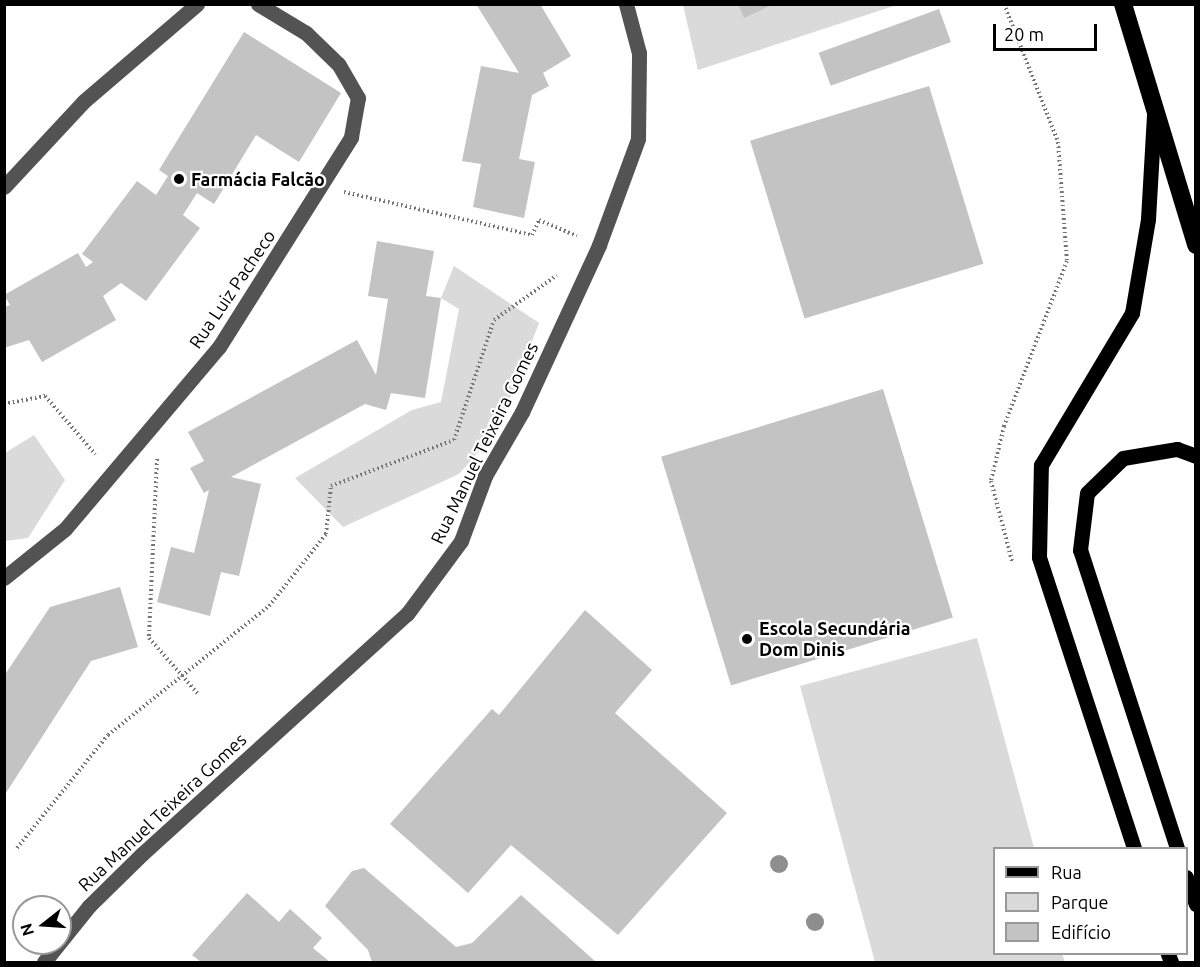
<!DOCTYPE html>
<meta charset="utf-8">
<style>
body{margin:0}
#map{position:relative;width:1200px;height:967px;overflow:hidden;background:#fff;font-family:Ubuntu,sans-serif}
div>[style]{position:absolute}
.green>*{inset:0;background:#dadada}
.building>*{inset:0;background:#c3c3c3;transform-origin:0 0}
.path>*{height:4px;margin-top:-2px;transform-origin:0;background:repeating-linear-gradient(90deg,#757575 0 1.5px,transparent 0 4.5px)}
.minor>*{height:15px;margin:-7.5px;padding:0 7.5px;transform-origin:7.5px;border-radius:7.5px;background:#535353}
.major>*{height:15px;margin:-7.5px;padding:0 7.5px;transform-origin:7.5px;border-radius:7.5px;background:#000}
.highway>*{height:18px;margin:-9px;padding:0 9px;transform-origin:9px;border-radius:9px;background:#000}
.trees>*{width:18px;height:18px;margin:-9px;border-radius:50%;background:#8e8e8e}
.dots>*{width:16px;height:16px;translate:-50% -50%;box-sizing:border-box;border:3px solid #fff;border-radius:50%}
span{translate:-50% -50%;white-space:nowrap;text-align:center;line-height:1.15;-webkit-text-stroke:4.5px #fff;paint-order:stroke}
.poi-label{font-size:18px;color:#000;font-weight:700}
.left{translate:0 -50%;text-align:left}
.street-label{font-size:18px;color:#000}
.frame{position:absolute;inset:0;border:6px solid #000;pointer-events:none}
.legend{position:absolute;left:993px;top:847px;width:195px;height:108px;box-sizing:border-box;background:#fff;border:2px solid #999;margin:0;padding:8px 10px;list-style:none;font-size:18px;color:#000}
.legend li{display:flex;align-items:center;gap:12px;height:30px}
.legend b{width:30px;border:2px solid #999}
.north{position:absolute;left:12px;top:895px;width:60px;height:60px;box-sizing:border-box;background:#fff;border:2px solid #999;border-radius:50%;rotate:253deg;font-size:16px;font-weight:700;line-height:24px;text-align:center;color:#000}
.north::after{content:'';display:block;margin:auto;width:21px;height:27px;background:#000;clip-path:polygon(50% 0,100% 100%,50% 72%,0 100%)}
.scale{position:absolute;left:993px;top:24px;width:104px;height:27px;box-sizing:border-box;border:3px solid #000;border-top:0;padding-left:8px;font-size:18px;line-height:21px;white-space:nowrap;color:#000;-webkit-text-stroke:4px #fff;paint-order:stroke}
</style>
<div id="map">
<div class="green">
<div style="clip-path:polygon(683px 5px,897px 5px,698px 70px)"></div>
<div style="clip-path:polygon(454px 266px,539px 323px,498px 430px,459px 474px,343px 527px,295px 478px,412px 410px,441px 402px,459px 309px,441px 298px)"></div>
<div style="clip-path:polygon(34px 435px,65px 480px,28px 538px,5px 541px,5px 453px)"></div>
<div style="clip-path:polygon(977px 638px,1034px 848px,994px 848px,994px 954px,1062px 954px,1065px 962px,875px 962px,800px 686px)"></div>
</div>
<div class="building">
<div style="clip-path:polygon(476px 4px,540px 4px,571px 56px,543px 73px,549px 86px,532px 95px,519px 159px,535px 162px,524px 218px,473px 207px,481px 164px,462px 161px,481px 66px,519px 73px)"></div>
<div style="clip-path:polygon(738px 4px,774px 4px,744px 18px)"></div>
<div style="left:939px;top:9px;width:35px;height:128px;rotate:70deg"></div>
<div style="clip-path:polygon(244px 32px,341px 93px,299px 162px,256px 135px,214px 204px,197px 193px,183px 215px,200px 228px,146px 301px,121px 283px,103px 296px,116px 320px,42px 362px,29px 340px,4px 348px,4px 307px,10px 305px,4px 295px,78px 253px,86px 267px,93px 262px,82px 254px,137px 181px,156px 195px,168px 176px,159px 170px)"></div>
<div style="left:929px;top:86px;width:186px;height:187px;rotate:73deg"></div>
<div style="clip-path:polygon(377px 241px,434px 251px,426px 296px,441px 298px,425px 398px,391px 393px,386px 410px,365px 404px,231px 477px,261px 484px,239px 576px,221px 572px,210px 616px,157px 602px,171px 547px,194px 553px,209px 490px,204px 493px,190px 468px,204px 461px,188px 432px,357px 340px,376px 375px,388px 299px,368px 296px)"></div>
<div style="left:883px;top:389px;width:239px;height:232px;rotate:73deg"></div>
<div style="clip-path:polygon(120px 587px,138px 647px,91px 661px,4px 796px,4px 676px,50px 607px)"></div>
<div style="clip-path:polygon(585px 610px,652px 670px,615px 713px,727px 813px,618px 935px,511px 845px,468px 893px,390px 824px,492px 709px,499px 715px)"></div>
<div style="clip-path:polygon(364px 868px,456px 947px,472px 943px,521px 895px,596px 962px,372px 962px,368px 950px,325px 906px,352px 871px)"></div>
<div style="clip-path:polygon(247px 893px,279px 922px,290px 909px,322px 938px,313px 948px,330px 962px,201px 962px,192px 955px)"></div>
</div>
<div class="path">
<div style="left:1004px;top:4px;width:148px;rotate:68.6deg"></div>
<div style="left:1058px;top:142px;width:119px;rotate:85.7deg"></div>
<div style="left:1067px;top:261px;width:177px;rotate:110.9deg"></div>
<div style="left:1004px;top:426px;width:57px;rotate:103.3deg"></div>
<div style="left:991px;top:481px;width:83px;rotate:75.3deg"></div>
<div style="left:344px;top:192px;width:193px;rotate:12.9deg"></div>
<div style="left:532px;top:235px;width:17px;rotate:-65deg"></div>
<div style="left:539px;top:220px;width:41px;rotate:22.8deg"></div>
<div style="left:4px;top:404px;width:42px;rotate:-11deg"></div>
<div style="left:45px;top:396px;width:77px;rotate:49.2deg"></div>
<div style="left:157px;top:459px;width:179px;rotate:92.6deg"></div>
<div style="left:149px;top:638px;width:76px;rotate:48.7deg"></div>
<div style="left:17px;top:848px;width:145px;rotate:-51.2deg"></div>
<div style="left:108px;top:735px;width:206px;rotate:-38.7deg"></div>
<div style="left:269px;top:606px;width:92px;rotate:-51.6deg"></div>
<div style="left:326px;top:534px;width:48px;rotate:-84.1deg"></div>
<div style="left:331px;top:486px;width:131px;rotate:-20.5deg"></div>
<div style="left:454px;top:440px;width:126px;rotate:-71.6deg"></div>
<div style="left:494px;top:320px;width:77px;rotate:-35.5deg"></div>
</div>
<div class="minor">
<div style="left:4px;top:187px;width:117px;rotate:-47.1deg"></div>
<div style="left:84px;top:101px;width:149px;rotate:-40.6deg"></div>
<div style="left:4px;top:578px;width:78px;rotate:-38.8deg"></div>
<div style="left:65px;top:529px;width:238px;rotate:-49.8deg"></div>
<div style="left:219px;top:347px;width:248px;rotate:-57.8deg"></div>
<div style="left:351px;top:137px;width:40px;rotate:-80deg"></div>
<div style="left:358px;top:98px;width:39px;rotate:-120deg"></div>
<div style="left:338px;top:64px;width:45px;rotate:-135.9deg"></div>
<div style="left:306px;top:33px;width:56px;rotate:-148.9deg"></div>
<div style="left:44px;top:962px;width:72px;rotate:-51.2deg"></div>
<div style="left:89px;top:906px;width:74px;rotate:-44.5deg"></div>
<div style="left:142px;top:854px;width:358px;rotate:-42.2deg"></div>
<div style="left:407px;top:614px;width:91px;rotate:-53.5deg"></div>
<div style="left:461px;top:541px;width:69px;rotate:-69.7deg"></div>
<div style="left:485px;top:476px;width:74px;rotate:-60deg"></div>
<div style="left:522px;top:412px;width:184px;rotate:-65.2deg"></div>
<div style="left:599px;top:245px;width:113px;rotate:-69.8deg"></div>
<div style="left:638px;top:139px;width:86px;rotate:-89.3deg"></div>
<div style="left:639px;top:53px;width:51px;rotate:-104.9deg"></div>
</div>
<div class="major">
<div style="left:1134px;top:848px;width:306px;rotate:-108.1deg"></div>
<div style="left:1039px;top:557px;width:92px;rotate:-88.8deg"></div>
<div style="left:1041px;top:465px;width:177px;rotate:-59.1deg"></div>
<div style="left:1132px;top:313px;width:95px;rotate:-80.3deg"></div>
<div style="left:1148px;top:219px;width:105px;rotate:-86.7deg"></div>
<div style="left:1177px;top:848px;width:313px;rotate:-108deg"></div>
<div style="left:1080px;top:550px;width:57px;rotate:-83deg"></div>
<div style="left:1087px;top:493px;width:50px;rotate:-44.2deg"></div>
<div style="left:1123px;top:458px;width:55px;rotate:-9.5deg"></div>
<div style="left:1177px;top:449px;width:20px;rotate:20deg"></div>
<div style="left:1186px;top:877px;width:29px;rotate:70deg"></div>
<div style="left:1168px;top:954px;width:9px;rotate:69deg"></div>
</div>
<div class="highway">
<div style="left:1123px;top:4px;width:252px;rotate:73.1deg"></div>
</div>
<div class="trees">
<div style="left:779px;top:864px"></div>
<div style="left:815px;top:922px"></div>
</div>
<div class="dots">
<div style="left:179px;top:179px;background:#000"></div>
<div style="left:747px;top:639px;background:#000"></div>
</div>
<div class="poi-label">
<span class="left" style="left:191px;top:179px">Farmácia Falcão</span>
<span class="left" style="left:759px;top:639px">Escola Secundária<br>Dom Dinis</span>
</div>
<div class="street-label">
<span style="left:232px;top:289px;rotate:-56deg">Rua Luiz Pacheco</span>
<span style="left:484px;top:443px;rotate:-64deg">Rua Manuel Teixeira Gomes</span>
<span style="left:162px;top:812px;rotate:-43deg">Rua Manuel Teixeira Gomes</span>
</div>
<div class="frame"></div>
<ul class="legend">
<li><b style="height:8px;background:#000"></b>Rua</li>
<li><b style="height:16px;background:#dadada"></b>Parque</li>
<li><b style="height:16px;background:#c3c3c3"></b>Edifício</li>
</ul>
<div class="north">N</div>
<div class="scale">20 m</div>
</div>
